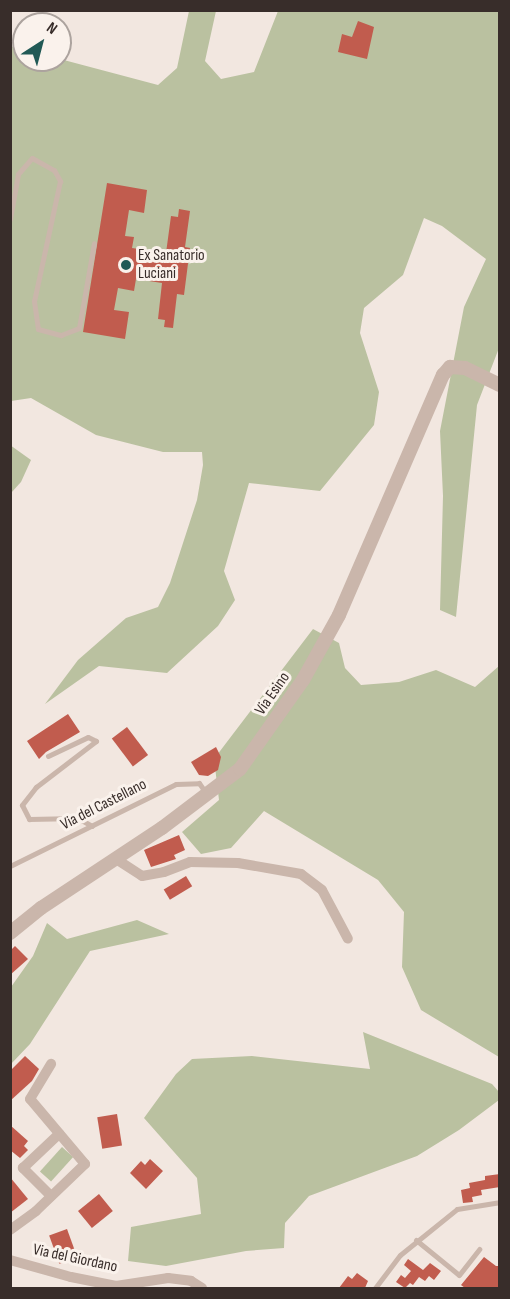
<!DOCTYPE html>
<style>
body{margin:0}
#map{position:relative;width:510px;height:1299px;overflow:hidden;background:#f2e7e0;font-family:"Sofia Sans Condensed",sans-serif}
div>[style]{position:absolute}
.green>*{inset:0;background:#bac1a0;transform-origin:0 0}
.building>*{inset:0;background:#c15c4e;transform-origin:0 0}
.service>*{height:5px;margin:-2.5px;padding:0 2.5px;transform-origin:2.5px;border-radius:2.5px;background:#cab6ab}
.minor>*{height:10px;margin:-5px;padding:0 5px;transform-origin:5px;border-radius:5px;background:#cab6ab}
.tertiary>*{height:14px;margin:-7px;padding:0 7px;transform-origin:7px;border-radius:7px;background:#cab6ab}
.dots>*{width:16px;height:16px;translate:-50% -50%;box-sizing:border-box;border:3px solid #faf2ec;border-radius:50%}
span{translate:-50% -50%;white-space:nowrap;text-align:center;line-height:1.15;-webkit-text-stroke:6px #faf2ec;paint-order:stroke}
.poi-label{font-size:16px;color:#382d2a}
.left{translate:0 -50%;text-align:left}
.street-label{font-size:16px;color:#382d2a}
.frame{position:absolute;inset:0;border:12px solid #382d2a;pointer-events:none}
.north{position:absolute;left:12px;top:12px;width:60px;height:60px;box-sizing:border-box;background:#faf2ec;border:2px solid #aca39e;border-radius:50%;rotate:36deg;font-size:16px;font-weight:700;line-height:24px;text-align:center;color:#382d2a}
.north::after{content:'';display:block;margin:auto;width:21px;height:27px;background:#215955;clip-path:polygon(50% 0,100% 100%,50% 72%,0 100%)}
</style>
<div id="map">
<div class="green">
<div style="clip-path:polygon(189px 11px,216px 11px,205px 61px,221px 79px,254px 72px,278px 11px,499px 11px,499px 348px,477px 405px,456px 617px,440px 610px,443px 496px,440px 431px,464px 307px,486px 259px,442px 226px,424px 218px,403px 275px,364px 308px,360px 333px,379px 392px,374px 425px,320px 491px,249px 483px,224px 571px,235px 600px,218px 626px,167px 673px,99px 666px,45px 704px,78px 660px,126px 618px,158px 607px,170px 583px,197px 500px,203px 465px,202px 452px,163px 452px,96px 435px,31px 398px,11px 401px,10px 46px,24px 50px,24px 60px,60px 59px,158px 85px,177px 68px)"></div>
<div style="clip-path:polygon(10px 445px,31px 460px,21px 482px,11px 493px)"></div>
<div style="clip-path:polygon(313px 629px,339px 643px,345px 668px,361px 685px,399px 682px,436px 670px,475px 687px,499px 666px,499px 1057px,421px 1010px,402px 967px,404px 912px,378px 880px,264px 811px,231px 848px,201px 854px,182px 832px,219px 800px,215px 767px,217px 755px)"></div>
<div style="clip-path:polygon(137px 920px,169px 934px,90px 951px,30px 1044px,11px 1064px,11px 987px,33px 956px,47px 923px,67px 939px)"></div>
<div style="clip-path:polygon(363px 1032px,492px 1084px,499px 1092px,499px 1100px,459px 1130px,417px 1156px,309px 1196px,285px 1223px,284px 1248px,246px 1251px,166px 1266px,128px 1261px,131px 1227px,201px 1214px,197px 1178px,144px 1118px,176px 1074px,192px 1059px,252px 1056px,370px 1069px)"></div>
<div style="left:62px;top:1147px;width:15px;height:33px;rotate:42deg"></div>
</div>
<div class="building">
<div style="clip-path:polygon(358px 21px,374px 27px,367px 59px,338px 52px,342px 34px,352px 37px)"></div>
<div style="clip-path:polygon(107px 183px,147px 190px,144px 213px,129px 210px,125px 236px,134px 237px,132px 248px,166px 253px,171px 216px,178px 217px,179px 209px,190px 211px,185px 247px,190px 248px,184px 295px,177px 294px,173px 328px,164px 327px,165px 320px,158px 319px,162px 283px,136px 279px,134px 291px,118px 288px,114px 310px,129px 312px,125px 339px,83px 332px)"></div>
<div style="clip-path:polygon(68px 714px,80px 732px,46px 752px,39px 759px,27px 741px)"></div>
<div style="left:127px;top:727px;width:35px;height:19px;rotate:53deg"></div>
<div style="clip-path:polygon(216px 747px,221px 757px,218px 770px,208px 776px,199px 775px,191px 762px)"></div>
<div style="clip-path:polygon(179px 835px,185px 850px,174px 855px,176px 859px,151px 867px,144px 850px)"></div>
<div style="left:186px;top:876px;width:12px;height:26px;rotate:59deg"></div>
<div style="clip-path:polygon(15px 946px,28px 959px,10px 975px,10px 951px)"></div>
<div style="clip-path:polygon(25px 1056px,39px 1069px,32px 1081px,10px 1101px,10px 1071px)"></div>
<div style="left:117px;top:1114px;width:32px;height:20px;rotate:81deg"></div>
<div style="clip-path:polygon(10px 1125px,28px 1141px,24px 1146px,28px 1150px,20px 1158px,10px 1150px)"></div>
<div style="clip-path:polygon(150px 1159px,163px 1171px,146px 1189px,130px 1173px,141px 1161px,145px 1165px)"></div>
<div style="clip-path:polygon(500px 1174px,500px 1187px,481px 1190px,482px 1195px,472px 1197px,473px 1202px,463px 1203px,461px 1190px,470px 1188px,469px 1183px,485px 1180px,485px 1176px)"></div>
<div style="clip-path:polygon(10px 1177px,28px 1199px,10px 1213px)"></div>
<div style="left:99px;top:1194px;width:22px;height:27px;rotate:51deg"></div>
<div style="left:67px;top:1229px;width:30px;height:19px;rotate:70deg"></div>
<div style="clip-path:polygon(484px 1257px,496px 1266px,500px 1266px,500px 1288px,465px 1288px,461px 1285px)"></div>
<div style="clip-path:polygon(408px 1259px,423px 1270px,430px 1263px,441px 1271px,434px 1280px,429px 1276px,425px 1281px,419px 1277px,413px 1285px,410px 1283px,405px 1288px,396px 1282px,401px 1275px,405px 1278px,411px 1271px,404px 1265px)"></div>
<div style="clip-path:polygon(357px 1273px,368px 1281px,365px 1288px,339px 1288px,348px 1276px,352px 1279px)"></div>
</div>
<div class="service">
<div style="left:10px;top:219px;width:46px;rotate:-79.9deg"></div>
<div style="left:18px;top:174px;width:21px;rotate:-49deg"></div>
<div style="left:32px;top:158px;width:25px;rotate:29deg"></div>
<div style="left:54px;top:170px;width:13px;rotate:61deg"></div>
<div style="left:60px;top:181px;width:123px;rotate:102.2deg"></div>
<div style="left:34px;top:301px;width:28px;rotate:82deg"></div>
<div style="left:38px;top:329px;width:24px;rotate:15deg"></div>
<div style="left:61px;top:335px;width:19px;rotate:-21deg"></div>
<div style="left:79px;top:328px;width:86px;rotate:-80deg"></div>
<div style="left:48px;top:756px;width:44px;rotate:-25.4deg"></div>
<div style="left:88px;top:737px;width:9px;rotate:27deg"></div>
<div style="left:96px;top:741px;width:76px;rotate:142.5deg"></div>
<div style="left:36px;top:787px;width:23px;rotate:128deg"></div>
<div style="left:22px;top:805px;width:16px;rotate:63deg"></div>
<div style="left:29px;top:819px;width:49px;rotate:-1.2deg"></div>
<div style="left:78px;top:818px;width:16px;rotate:30deg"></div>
<div style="left:10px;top:866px;width:185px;rotate:-26.3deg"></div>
<div style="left:176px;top:784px;width:23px;rotate:-2deg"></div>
<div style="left:199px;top:783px;width:12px;rotate:55deg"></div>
<div style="left:416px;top:1240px;width:55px;rotate:39.1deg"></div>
<div style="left:459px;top:1275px;width:33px;rotate:-52deg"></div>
<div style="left:375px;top:1288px;width:41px;rotate:-52.9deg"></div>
<div style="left:400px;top:1255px;width:73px;rotate:-38.9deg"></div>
<div style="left:457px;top:1209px;width:44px;rotate:-9.2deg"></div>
</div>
<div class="minor">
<div style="left:116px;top:859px;width:31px;rotate:33deg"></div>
<div style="left:142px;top:876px;width:22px;rotate:-10deg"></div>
<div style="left:164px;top:872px;width:28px;rotate:-21deg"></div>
<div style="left:190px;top:862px;width:48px;rotate:1.2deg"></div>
<div style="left:238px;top:863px;width:64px;rotate:9.9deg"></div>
<div style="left:301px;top:874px;width:26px;rotate:37deg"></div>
<div style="left:322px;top:890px;width:55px;rotate:62deg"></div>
<div style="left:51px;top:1196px;width:40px;rotate:-135deg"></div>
<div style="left:23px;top:1168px;width:50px;rotate:-43.4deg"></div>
<div style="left:10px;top:1230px;width:32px;rotate:-36deg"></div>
<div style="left:36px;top:1211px;width:68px;rotate:-43.8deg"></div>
<div style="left:85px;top:1164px;width:85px;rotate:-130.2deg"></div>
<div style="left:30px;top:1099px;width:41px;rotate:-59deg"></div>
<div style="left:10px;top:1260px;width:63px;rotate:15.6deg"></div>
<div style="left:71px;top:1277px;width:46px;rotate:11.3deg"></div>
<div style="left:116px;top:1286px;width:53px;rotate:-8.7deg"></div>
<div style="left:168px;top:1278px;width:23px;rotate:7deg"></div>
<div style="left:191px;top:1281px;width:13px;rotate:32deg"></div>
</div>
<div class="tertiary">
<div style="left:10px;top:933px;width:40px;rotate:-39deg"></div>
<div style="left:41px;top:908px;width:145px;rotate:-33.5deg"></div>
<div style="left:162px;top:828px;width:98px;rotate:-37.1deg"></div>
<div style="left:240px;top:769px;width:109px;rotate:-54.7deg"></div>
<div style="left:303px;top:680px;width:74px;rotate:-61deg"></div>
<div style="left:339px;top:615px;width:262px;rotate:-66.6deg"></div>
<div style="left:443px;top:375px;width:11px;rotate:-49deg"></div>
<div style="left:450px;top:367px;width:15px;rotate:4deg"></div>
<div style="left:465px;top:368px;width:39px;rotate:26deg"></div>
</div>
<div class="dots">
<div style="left:126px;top:265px;background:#215955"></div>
</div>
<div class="poi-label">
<span class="left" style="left:138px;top:265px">Ex Sanatorio<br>Luciani</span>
</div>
<div class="street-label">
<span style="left:273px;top:694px;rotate:-55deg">Via Esino</span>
<span style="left:104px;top:805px;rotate:-27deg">Via del Castellano</span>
<span style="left:75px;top:1259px;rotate:12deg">Via del Giordano</span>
</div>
<div class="frame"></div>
<div class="north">N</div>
</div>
